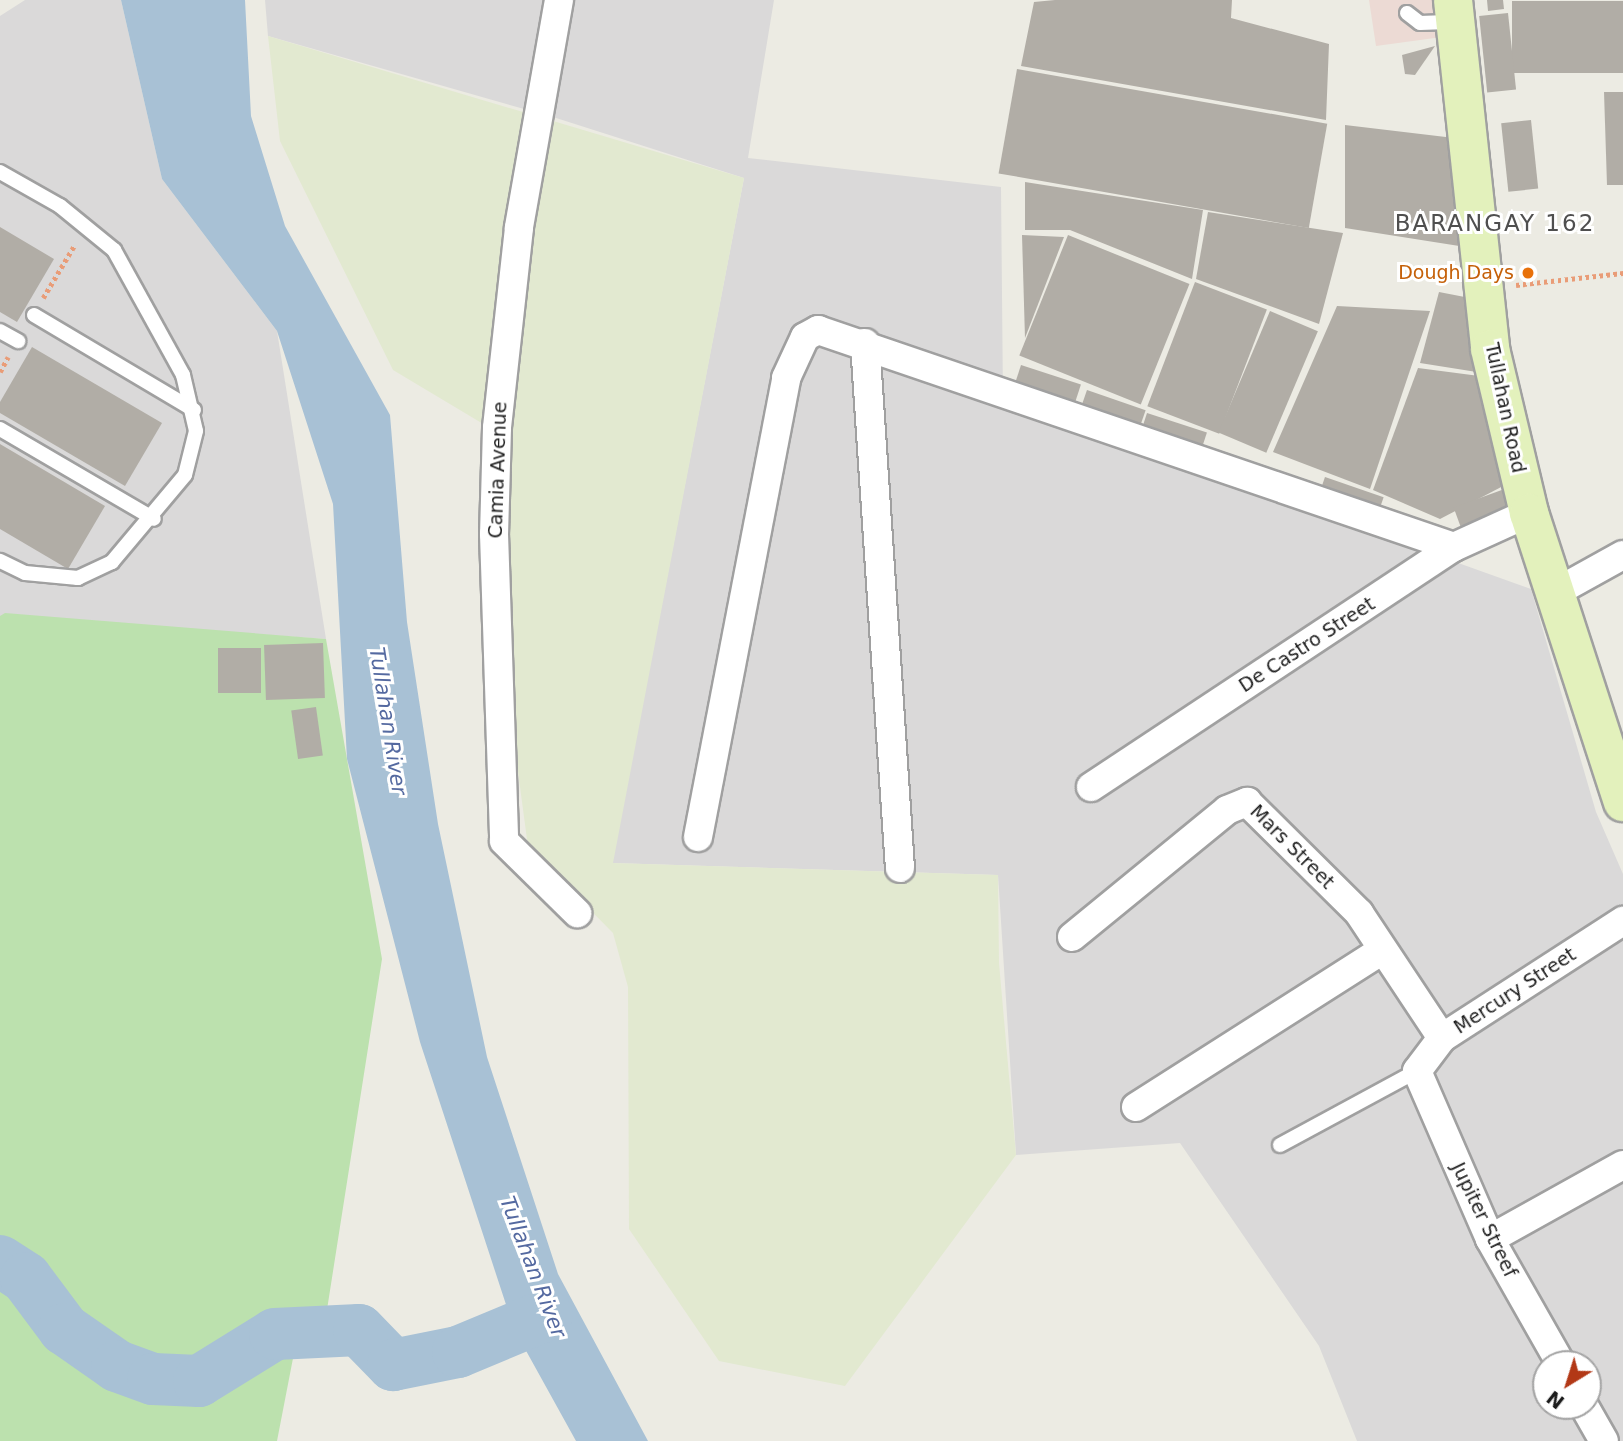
<!DOCTYPE html>
<style>
body{margin:0}
#map{position:relative;width:1623px;height:1441px;overflow:hidden;background:#ecebe3;font-family:"DejaVu Sans",sans-serif}
div>[style]{position:absolute}
.residential>*{inset:0;background:#dad9d9}
.commercial>*{inset:0;background:#ecdad4}
.farmland>*{inset:0;background:#e2e9d0}
.grass>*{inset:0;background:#bce1ae}
.water>*{inset:0;background:#a8c1d5}
.river>*{height:52px;margin:-26px;padding:0 26px;transform-origin:26px;border-radius:26px;background:#a8c1d5}
.building>*{inset:0;background:#b1ada6;transform-origin:0 0}
.path>*{height:4.5px;margin-top:-2.25px;transform-origin:0;background:repeating-linear-gradient(90deg,#e99c77 0 3.5px,transparent 0 7px)}
.roads{filter:drop-shadow(2px 0 #a0a0a0) drop-shadow(-2px 0 #a0a0a0) drop-shadow(0 2px #a0a0a0) drop-shadow(0 -2px #a0a0a0)}
.service>*{height:14px;margin:-7px;padding:0 7px;transform-origin:7px;border-radius:7px;background:#fff}
.minor>*{height:28px;margin:-14px;padding:0 14px;transform-origin:14px;border-radius:14px;background:#fff}
.secondary>*{height:38px;margin:-19px;padding:0 19px;transform-origin:19px;border-radius:19px;background:#e3f1bc}
.dots>*{width:19px;height:19px;translate:-50% -50%;box-sizing:border-box;border:4px solid #fff;border-radius:50%}
span{translate:-50% -50%;white-space:nowrap;text-align:center;line-height:1.15;-webkit-text-stroke:6px #fff;paint-order:stroke}
.food-label{font-size:19px;color:#c56008}
.right{translate:-100% -50%;text-align:right}
.street-label{font-size:19px;color:#1c1c1c}
.water-label{font-size:21px;color:#5469a0;font-style:italic}
.quarter-label{font-size:23px;color:#4f4f4f;letter-spacing:2px}
.north{position:absolute;left:1532px;top:1350px;width:70px;height:70px;box-sizing:border-box;background:#fff;border:2px solid #a4a4a4;border-radius:50%;rotate:218deg;font-size:19px;font-weight:700;line-height:28px;text-align:center;color:#1c1c1c}
.north::after{content:'';display:block;margin:auto;width:24px;height:32px;background:#b23816;clip-path:polygon(50% 0,100% 100%,50% 72%,0 100%)}
</style>
<div id="map">
<div class="residential">
<div style="clip-path:polygon(25px 0,121px 0,162px 179px,277px 331px,326px 639px,0 616px,0 16px)"></div>
<div style="clip-path:polygon(265px 0,544px 0,524px 109px,268px 36px)"></div>
<div style="clip-path:polygon(evenodd,573px 0,774px 0,748px 158px,1001px 187px,1003px 400px,1531px 589px,1596px 812px,1623px 874px,1623px 1441px,1357px 1441px,1319px 1346px,1180px 1143px,1016px 1155px,998px 875px,612px 863px,744px 178px,553px 117px,573px 0,1546px 1364px,1588px 1364px,1588px 1406px,1546px 1406px,1546px 1364px)"></div>
</div>
<div class="commercial">
<div style="clip-path:polygon(1369px 0,1437px 0,1442px 37px,1376px 46px)"></div>
</div>
<div class="farmland">
<div style="clip-path:polygon(268px 36px,744px 178px,613px 863px,998px 875px,999px 963px,1016px 1155px,845px 1386px,719px 1361px,629px 1229px,628px 987px,613px 933px,528px 847px,511px 719px,500px 434px,393px 370px,280px 141px)"></div>
</div>
<div class="grass">
<div style="clip-path:polygon(5px 613px,326px 639px,382px 959px,326px 1316px,266px 1328px,212px 1364px,156px 1368px,85px 1335px,45px 1272px,0 1244px,0 616px)"></div>
<div style="clip-path:polygon(0 1274px,13px 1279px,65px 1361px,156px 1397px,192px 1398px,295px 1348px,277px 1441px,0 1441px)"></div>
</div>
<div class="water">
<div style="clip-path:polygon(121px 0,245px 0,251px 116px,285px 226px,390px 415px,407px 622px,438px 824px,487px 1057px,558px 1274px,648px 1441px,576px 1441px,514px 1329px,420px 1042px,347px 759px,333px 504px,277px 331px,162px 179px)"></div>
</div>
<div class="river">
<div style="left:0;top:1261px;width:31px;rotate:33deg"></div>
<div style="left:26px;top:1278px;width:64px;rotate:53.3deg"></div>
<div style="left:64px;top:1329px;width:65px;rotate:34.9deg"></div>
<div style="left:117px;top:1366px;width:38px;rotate:20deg"></div>
<div style="left:153px;top:1379px;width:46px;rotate:2.5deg"></div>
<div style="left:199px;top:1381px;width:89px;rotate:-31.7deg"></div>
<div style="left:275px;top:1334px;width:84px;rotate:-2.7deg"></div>
<div style="left:359px;top:1330px;width:49px;rotate:45.8deg"></div>
<div style="left:393px;top:1365px;width:66px;rotate:-11.3deg"></div>
<div style="left:458px;top:1352px;width:96px;rotate:-22.6deg"></div>
</div>
<div class="building">
<div style="clip-path:polygon(1055px 0,1232px 0,1231px 18px,1329px 44px,1326px 120px,1021px 66px,1034px 2px)"></div>
<div style="clip-path:polygon(1487px 0,1503px 0,1504px 9px,1488px 11px)"></div>
<div style="left:1623px;top:1px;width:72px;height:111px;rotate:90deg"></div>
<div style="left:1508px;top:13px;width:77px;height:29px;rotate:84deg"></div>
<div style="clip-path:polygon(1435px 46px,1415px 75px,1405px 74px,1402px 55px)"></div>
<div style="left:1017px;top:69px;width:315px;height:106px;rotate:10deg"></div>
<div style="clip-path:polygon(1604px 92px,1623px 92px,1623px 185px,1607px 185px)"></div>
<div style="left:1531px;top:120px;width:69px;height:30px;rotate:84deg"></div>
<div style="clip-path:polygon(1345px 125px,1471px 140px,1472px 248px,1345px 228px)"></div>
<div style="clip-path:polygon(1025px 182px,1203px 210px,1192px 279px,1070px 230px,1025px 230px)"></div>
<div style="clip-path:polygon(1208px 212px,1343px 233px,1319px 324px,1196px 279px)"></div>
<div style="clip-path:polygon(0 227px,54px 259px,17px 322px,0 312px)"></div>
<div style="clip-path:polygon(1022px 235px,1064px 237px,1025px 338px)"></div>
<div style="left:1068px;top:235px;width:131px;height:130px;rotate:22deg"></div>
<div style="left:1195px;top:282px;width:77px;height:133px;rotate:21deg"></div>
<div style="clip-path:polygon(1439px 292px,1475px 299px,1483px 373px,1420px 363px)"></div>
<div style="clip-path:polygon(1337px 306px,1430px 311px,1370px 489px,1273px 452px)"></div>
<div style="left:1270px;top:311px;width:52px;height:132px;rotate:23deg"></div>
<div style="clip-path:polygon(32px 347px,162px 423px,125px 486px,0 413px,0 402px)"></div>
<div style="left:1021px;top:365px;width:63px;height:20px;rotate:18deg"></div>
<div style="clip-path:polygon(1418px 368px,1487px 377px,1505px 485px,1440px 519px,1373px 490px)"></div>
<div style="left:1087px;top:390px;width:62px;height:21px;rotate:19deg"></div>
<div style="left:1147px;top:413px;width:63px;height:20px;rotate:18deg"></div>
<div style="clip-path:polygon(0 444px,105px 506px,68px 569px,0 529px)"></div>
<div style="left:1325px;top:477px;width:62px;height:21px;rotate:19deg"></div>
<div style="left:1510px;top:487px;width:20px;height:60px;rotate:70deg"></div>
<div style="left:323px;top:643px;width:55px;height:59px;rotate:88deg"></div>
<div style="left:218px;top:648px;width:43px;height:45px"></div>
<div style="left:316px;top:707px;width:49px;height:25px;rotate:82deg"></div>
</div>
<div class="path">
<div style="left:1516px;top:285px;width:108px;rotate:-6.4deg"></div>
<div style="left:43px;top:298px;width:61px;rotate:-59.2deg"></div>
<div style="left:0;top:372px;width:17px;rotate:-62deg"></div>
</div>
<div class="roads">
<div class="service">
<div style="left:1407px;top:13px;width:16px;rotate:38deg"></div>
<div style="left:1420px;top:23px;width:34px;rotate:-2deg"></div>
<div style="left:0;top:172px;width:69px;rotate:29.5deg"></div>
<div style="left:60px;top:206px;width:70px;rotate:39.2deg"></div>
<div style="left:114px;top:250px;width:143px;rotate:61.1deg"></div>
<div style="left:183px;top:375px;width:57px;rotate:76.9deg"></div>
<div style="left:196px;top:431px;width:45px;rotate:104deg"></div>
<div style="left:185px;top:475px;width:114px;rotate:130deg"></div>
<div style="left:112px;top:562px;width:38px;rotate:155deg"></div>
<div style="left:78px;top:578px;width:53px;rotate:-174.6deg"></div>
<div style="left:25px;top:573px;width:28px;rotate:-154deg"></div>
<div style="left:34px;top:315px;width:186px;rotate:30.7deg"></div>
<div style="left:0;top:331px;width:21px;rotate:29deg"></div>
<div style="left:0;top:429px;width:178px;rotate:30.3deg"></div>
<div style="left:1280px;top:1145px;width:156px;rotate:-28.4deg"></div>
</div>
<div class="minor">
<div style="left:559px;top:0;width:231px;rotate:100deg"></div>
<div style="left:519px;top:228px;width:201px;rotate:96.3deg"></div>
<div style="left:497px;top:428px;width:106px;rotate:91.6deg"></div>
<div style="left:494px;top:534px;width:307px;rotate:88.1deg"></div>
<div style="left:504px;top:841px;width:103px;rotate:44.6deg"></div>
<div style="left:865px;top:343px;width:526px;rotate:86.19deg"></div>
<div style="left:1558px;top:591px;width:74px;rotate:-29deg"></div>
<div style="left:1091px;top:787px;width:435px;rotate:-33.5deg"></div>
<div style="left:1454px;top:547px;width:82px;rotate:-24.4deg"></div>
<div style="left:698px;top:837px;width:467px;rotate:-79.1deg"></div>
<div style="left:786px;top:378px;width:45px;rotate:-65.1deg"></div>
<div style="left:805px;top:337px;width:15px;rotate:-28deg"></div>
<div style="left:818px;top:330px;width:672px;rotate:18.84deg"></div>
<div style="left:1072px;top:937px;width:200px;rotate:-39.3deg"></div>
<div style="left:1227px;top:810px;width:22px;rotate:-22deg"></div>
<div style="left:1247px;top:802px;width:158px;rotate:44.7deg"></div>
<div style="left:1359px;top:913px;width:150px;rotate:56.4deg"></div>
<div style="left:1136px;top:1107px;width:292px;rotate:-32.5deg"></div>
<div style="left:1490px;top:1239px;width:152px;rotate:-29.1deg"></div>
<div style="left:1561px;top:1364px;width:144px;rotate:-119.6deg"></div>
<div style="left:1490px;top:1239px;width:183px;rotate:-113.5deg"></div>
<div style="left:1417px;top:1071px;width:41px;rotate:-52.9deg"></div>
<div style="left:1442px;top:1038px;width:216px;rotate:-32.9deg"></div>
<div style="left:1584px;top:1406px;width:40px;rotate:60.3deg"></div>
</div>
<div class="secondary">
<div style="left:1453px;top:0;width:351px;rotate:83.9deg"></div>
<div style="left:1490px;top:349px;width:169px;rotate:76.6deg"></div>
<div style="left:1529px;top:513px;width:304px;rotate:72deg"></div>
</div>
</div>
<div class="dots">
<div style="left:1528px;top:273px;background:#e8710a"></div>
</div>
<div class="food-label">
<span class="right" style="left:1514px;top:273px">Dough Days</span>
</div>
<div class="street-label">
<span style="left:1505px;top:408px;rotate:78deg">Tullahan Road</span>
<span style="left:498px;top:470px;rotate:-88deg">Camia Avenue</span>
<span style="left:1307px;top:645px;rotate:-33deg">De Castro Street</span>
<span style="left:1292px;top:847px;rotate:45deg">Mars Street</span>
<span style="left:1515px;top:991px;rotate:-33deg">Mercury Street</span>
<span style="left:1484px;top:1220px;rotate:64deg">Jupiter Streef</span>
</div>
<div class="water-label">
<span style="left:388px;top:721px;rotate:81deg">Tullahan River</span>
<span style="left:533px;top:1267px;rotate:69deg">Tullahan River</span>
</div>
<div class="quarter-label">
<span style="left:1495px;top:223px">BARANGAY 162</span>
</div>
<div class="north">N</div>
</div>
